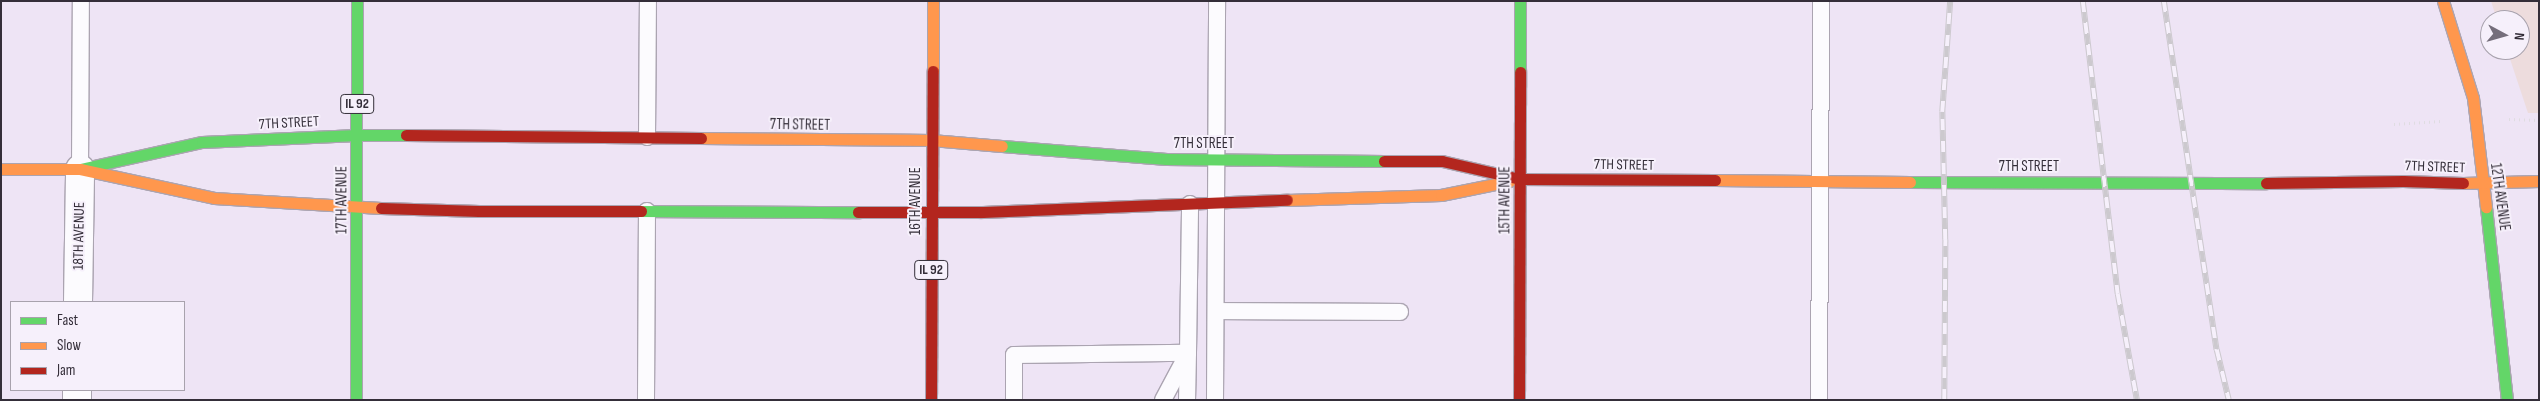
<!DOCTYPE html>
<style>
body{margin:0}
#map{position:relative;width:2540px;height:401px;overflow:hidden;background:#eee4f5;font-family:"Sofia Sans Condensed",sans-serif}
div>[style]{position:absolute}
.industrial>*{inset:0;background:#eddcdd}
.path>*{height:3px;margin-top:-1.5px;transform-origin:0;background:repeating-linear-gradient(90deg,#dfdce1 0 1px,transparent 0 5px)}
.roads{filter:drop-shadow(1px 0 #aba4b1) drop-shadow(-1px 0 #aba4b1) drop-shadow(0 1px #aba4b1) drop-shadow(0 -1px #aba4b1)}
.lane>*{height:16px;margin:-8px;padding:0 8px;transform-origin:8px;border-radius:8px;background:#fcfbfe}
.street>*{height:28px;margin:-14px;padding:0 14px;transform-origin:14px;border-radius:14px;background:#fcfbfe}
.fast>*{height:11px;margin:-5.5px;padding:0 5.5px;transform-origin:5.5px;border-radius:5.5px;background:#63d668}
.slow>*{height:11px;margin:-5.5px;padding:0 5.5px;transform-origin:5.5px;border-radius:5.5px;background:#ff974d}
.jam>*{height:11px;margin:-5.5px;padding:0 5.5px;transform-origin:5.5px;border-radius:5.5px;background:#b3261e}
.rail>*{height:5.5px;margin-top:-2.75px;transform-origin:0;background:repeating-linear-gradient(90deg,#f6f0fb 0 11px,#ccc9ce 0 22px);box-sizing:border-box;border-block:1px solid #ccc9ce}
span{translate:-50% -50%;white-space:nowrap;text-align:center;line-height:1.15;-webkit-text-stroke:4px #f6f0fb;paint-order:stroke}
.shield-label span{padding:1px 4px;background:#f6f0fb;border:1px solid;border-radius:4px;-webkit-text-stroke-width:0}
.shield-label{font-size:14px;color:#342e39;font-weight:700}
.street-label{font-size:15px;color:#342e39}
.frame{position:absolute;inset:0;border:2px solid #342e39;pointer-events:none}
.legend{position:absolute;left:10px;top:301px;width:175px;height:90px;box-sizing:border-box;background:#f6f0fb;border:1px solid #a8a2ad;margin:0;padding:6px 9px;list-style:none;font-size:15px;color:#342e39}
.legend li{display:flex;align-items:center;gap:10px;height:25px}
.legend b{width:25px;border:1px solid #a8a2ad}
.north{position:absolute;left:2480px;top:10px;width:50px;height:50px;box-sizing:border-box;background:#f6f0fb;border:1px solid #a8a2ad;border-radius:50%;rotate:96deg;font-size:14px;font-weight:700;line-height:20px;text-align:center;color:#342e39}
.north::after{content:'';display:block;margin:auto;width:18px;height:22px;background:#756e7b;clip-path:polygon(50% 0,100% 100%,50% 72%,0 100%)}
</style>
<div id="map">
<div class="industrial">
<div style="clip-path:polygon(2491px 1px,2539px 1px,2539px 113px,2528px 113px,2507px 50px,2520px 50px,2520px 20px,2497px 20px)"></div>
</div>
<div class="path">
<div style="left:2509px;top:119px;width:30px;rotate:2deg"></div>
<div style="left:2394px;top:124px;width:47px;rotate:-3.7deg"></div>
</div>
<div class="roads">
<div class="lane">
<div style="left:647px;top:137px;width:136px;rotate:-89.6deg"></div>
<div style="left:80px;top:169px;width:168px;rotate:-89.7deg"></div>
<div style="left:1216px;top:311px;width:184px;rotate:0.3deg"></div>
<div style="left:646px;top:400px;width:189px;rotate:-89.7deg"></div>
<div style="left:1014px;top:400px;width:45px;rotate:-90deg"></div>
<div style="left:1014px;top:355px;width:174px;rotate:-0.7deg"></div>
<div style="left:1188px;top:353px;width:47px;rotate:91.2deg"></div>
<div style="left:1163px;top:400px;width:53px;rotate:-62deg"></div>
<div style="left:1188px;top:353px;width:149px;rotate:-89.2deg"></div>
<div style="left:1215px;top:400px;width:399px;rotate:-89.7deg"></div>
<div style="left:1819px;top:400px;width:399px;rotate:-89.7deg"></div>
</div>
<div class="street">
<div style="left:78px;top:302px;width:133px;rotate:-89.1deg"></div>
<div style="left:77px;top:400px;width:10px;rotate:-90deg"></div>
</div>
<div class="fast">
<div style="left:1520px;top:72px;width:71px;rotate:-90deg"></div>
<div style="left:1002px;top:146px;width:165px;rotate:4.5deg"></div>
<div style="left:1166px;top:159px;width:218px;rotate:0.5deg"></div>
<div style="left:80px;top:169px;width:125px;rotate:-12.5deg"></div>
<div style="left:202px;top:142px;width:155px;rotate:-2.6deg"></div>
<div style="left:357px;top:135px;width:49px"></div>
<div style="left:1910px;top:182px;width:356px;rotate:0.2deg"></div>
<div style="left:2486px;top:207px;width:194px;rotate:83.8deg"></div>
<div style="left:641px;top:211px;width:217px;rotate:0.3deg"></div>
<div style="left:356px;top:400px;width:399px;rotate:-89.9deg"></div>
</div>
<div class="slow">
<div style="left:2443px;top:1px;width:102px;rotate:72.8deg"></div>
<div style="left:2473px;top:98px;width:110px;rotate:83.2deg"></div>
<div style="left:933px;top:71px;width:70px;rotate:-90deg"></div>
<div style="left:701px;top:138px;width:230px;rotate:0.5deg"></div>
<div style="left:931px;top:140px;width:71px;rotate:4.8deg"></div>
<div style="left:1px;top:169px;width:79px"></div>
<div style="left:80px;top:169px;width:137px;rotate:12.2deg"></div>
<div style="left:214px;top:198px;width:167px;rotate:3.4deg"></div>
<div style="left:1715px;top:180px;width:195px;rotate:0.6deg"></div>
<div style="left:2463px;top:183px;width:76px;rotate:-1.5deg"></div>
<div style="left:1287px;top:200px;width:154px;rotate:-1.9deg"></div>
<div style="left:1441px;top:195px;width:70px;rotate:-11.5deg"></div>
</div>
<div class="jam">
<div style="left:406px;top:135px;width:295px;rotate:0.6deg"></div>
<div style="left:1384px;top:161px;width:58px"></div>
<div style="left:1442px;top:161px;width:80px;rotate:13deg"></div>
<div style="left:1520px;top:179px;width:195px;rotate:0.3deg"></div>
<div style="left:2266px;top:183px;width:137px;rotate:-0.8deg"></div>
<div style="left:2403px;top:181px;width:60px;rotate:1.9deg"></div>
<div style="left:381px;top:208px;width:98px;rotate:1.8deg"></div>
<div style="left:479px;top:211px;width:162px"></div>
<div style="left:858px;top:212px;width:124px"></div>
<div style="left:982px;top:212px;width:305px;rotate:-2.3deg"></div>
<div style="left:931px;top:400px;width:329px;rotate:-89.7deg"></div>
<div style="left:1519px;top:400px;width:328px;rotate:-89.8deg"></div>
</div>
</div>
<div class="rail">
<div style="left:2083px;top:1px;width:295px;rotate:83.2deg"></div>
<div style="left:2118px;top:294px;width:108px;rotate:79.8deg"></div>
<div style="left:2164px;top:1px;width:353px;rotate:81.4deg"></div>
<div style="left:2217px;top:350px;width:51px;rotate:76.5deg"></div>
<div style="left:1944px;top:400px;width:160px;rotate:-89.6deg"></div>
<div style="left:1945px;top:240px;width:128px;rotate:-91.3deg"></div>
<div style="left:1942px;top:112px;width:111px;rotate:-85.9deg"></div>
</div>
<div class="shield-label">
<span style="left:357px;top:104px">IL 92</span>
<span style="left:931px;top:270px">IL 92</span>
</div>
<div class="street-label">
<span style="left:289px;top:123px;rotate:-3deg">7TH STREET</span>
<span style="left:800px;top:125px;rotate:1deg">7TH STREET</span>
<span style="left:1204px;top:144px">7TH STREET</span>
<span style="left:1624px;top:165px;rotate:1deg">7TH STREET</span>
<span style="left:2029px;top:167px">7TH STREET</span>
<span style="left:2435px;top:167px;rotate:2deg">7TH STREET</span>
<span style="left:2500px;top:197px;rotate:82deg">12TH AVENUE</span>
<span style="left:342px;top:200px;rotate:-90deg">17TH AVENUE</span>
<span style="left:1505px;top:200px;rotate:-90deg">15TH AVENUE</span>
<span style="left:916px;top:201px;rotate:-90deg">16TH AVENUE</span>
<span style="left:79px;top:236px;rotate:-89deg">18TH AVENUE</span>
</div>
<div class="frame"></div>
<ul class="legend">
<li><b style="height:6px;background:#63d668"></b>Fast</li>
<li><b style="height:6px;background:#ff974d"></b>Slow</li>
<li><b style="height:6px;background:#b3261e"></b>Jam</li>
</ul>
<div class="north">N</div>
</div>
